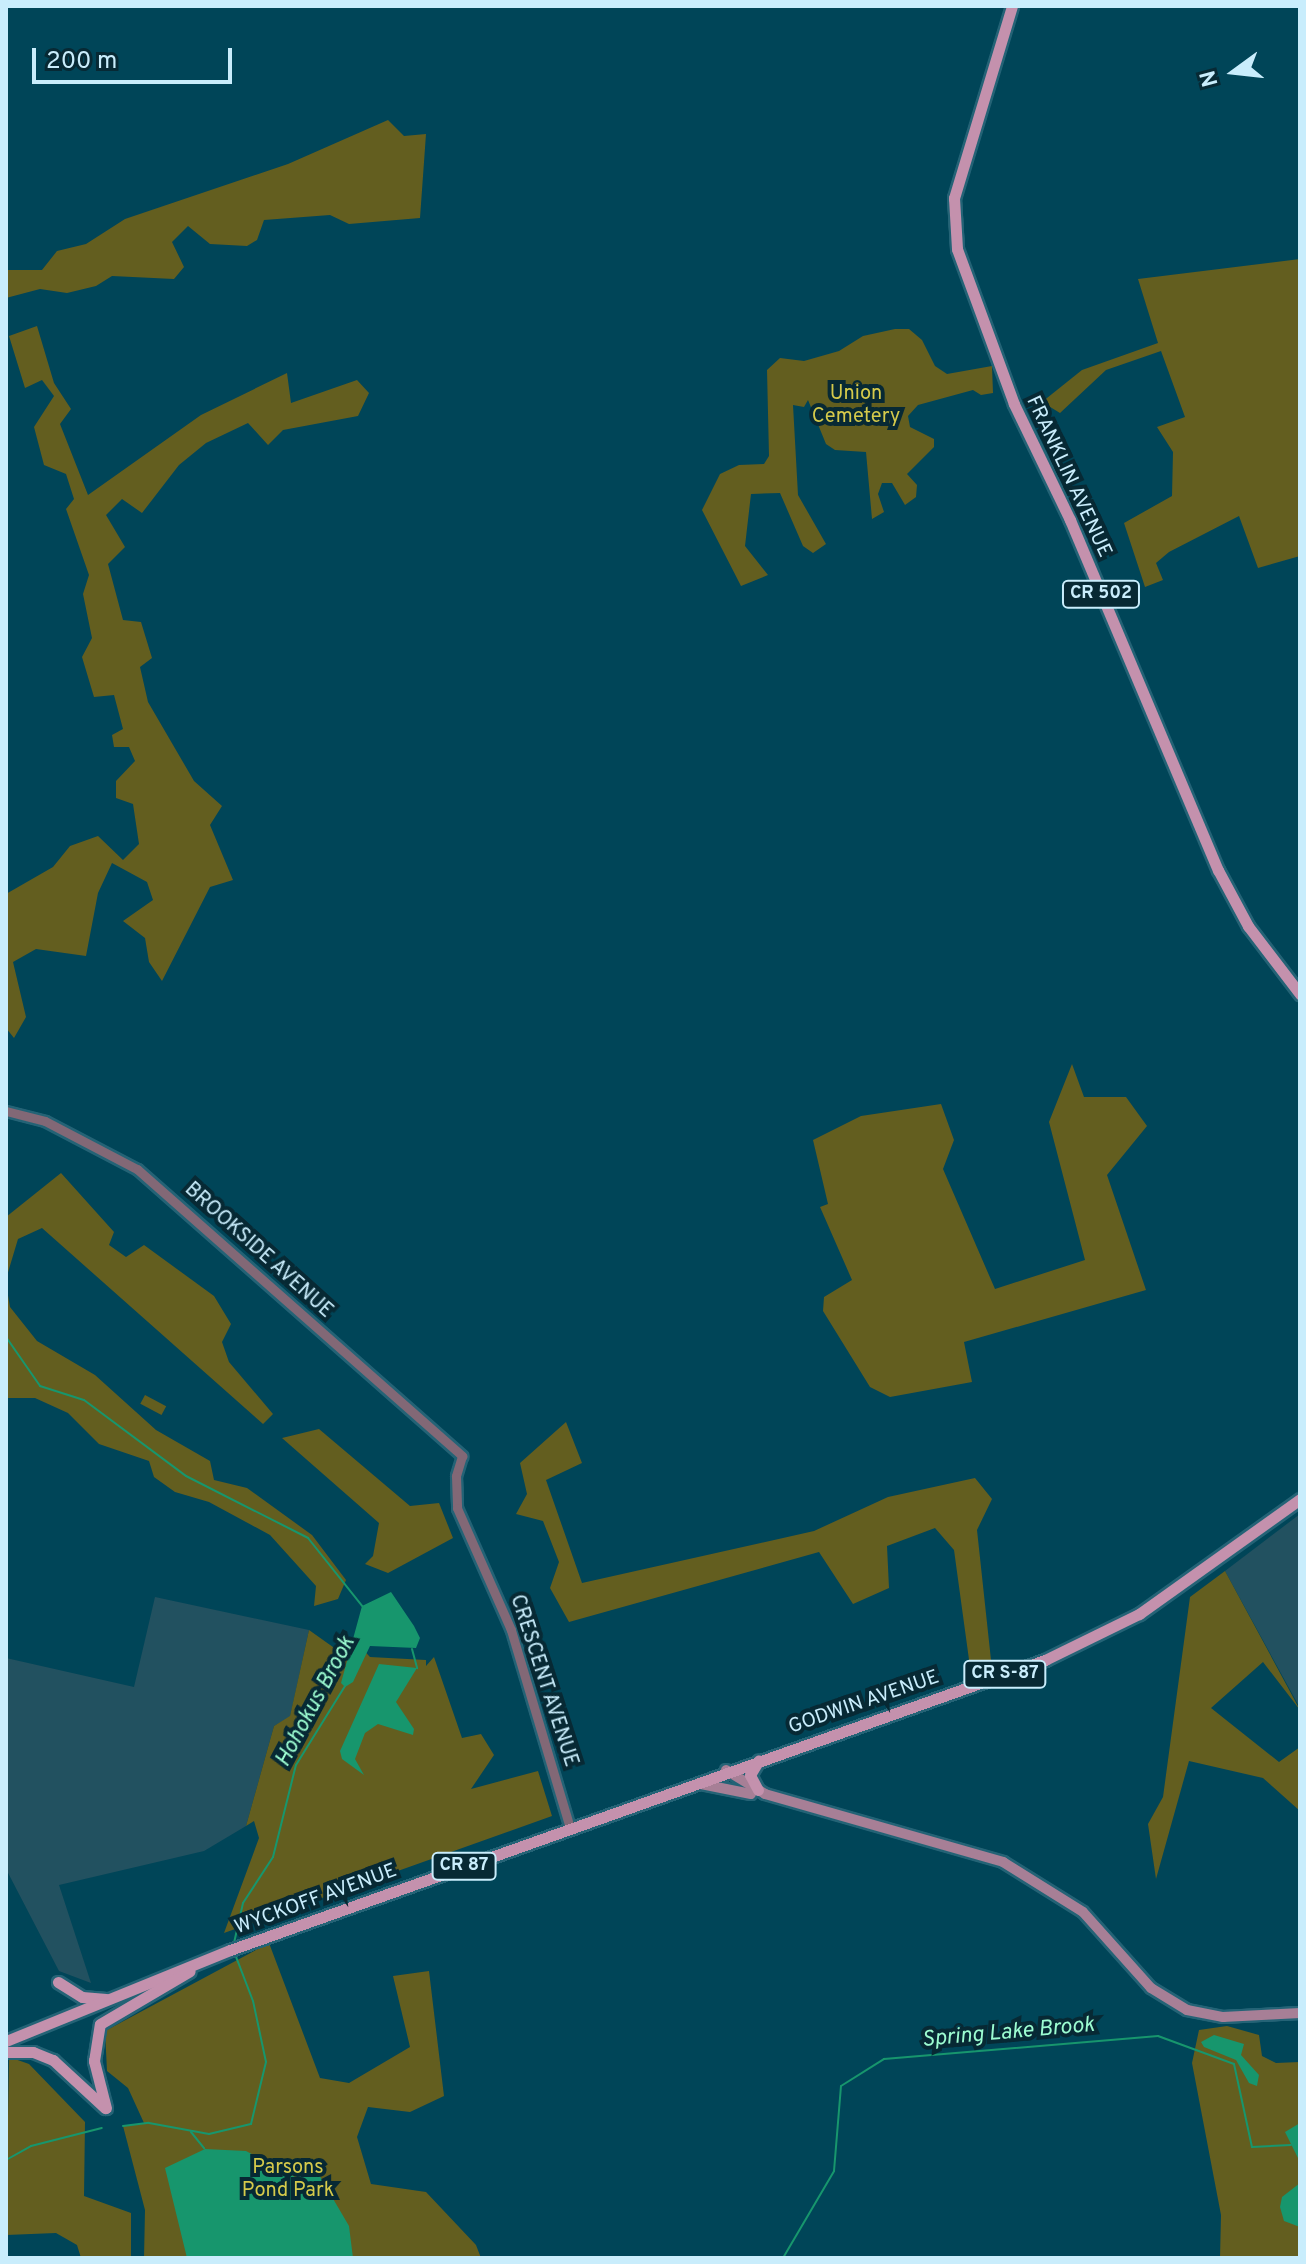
<!DOCTYPE html>
<style>
body{margin:0}
#map{position:relative;width:1306px;height:2264px;overflow:hidden;background:#004558;font-family:Overpass,sans-serif}
div>[style]{position:absolute}
.built>*{inset:0;background:#225160}
.green>*{inset:0;background:#635e1f;transform-origin:0 0}
.water>*{inset:0;background:#17966d}
.stream>*{height:2px;margin:-1px;padding:0 1px;transform-origin:1px;border-radius:1px;background:#17966d}
.roads{filter:drop-shadow(2px 0 #246376) drop-shadow(-2px 0 #246376) drop-shadow(0 2px #246376) drop-shadow(0 -2px #246376)}
.tertiary>*{height:9px;margin:-4.5px;padding:0 4.5px;transform-origin:4.5px;border-radius:4.5px;background:#826876}
.secondary>*{height:10px;margin:-5px;padding:0 5px;transform-origin:5px;border-radius:5px;background:#a77f96}
.primary>*{height:11px;margin:-5.5px;padding:0 5.5px;transform-origin:5.5px;border-radius:5.5px;background:#c491ad}
span{translate:-50% -50%;white-space:nowrap;text-align:center;line-height:1.15;-webkit-text-stroke:8px #072934;paint-order:stroke}
.shield-label span{padding:2px 6px;background:#072934;border:2px solid;border-radius:6px;-webkit-text-stroke-width:0}
.shield-label{font-size:18px;color:#c9edfc;font-weight:700}
.park-label{font-size:20px;color:#d5ca4b}
.street-label{font-size:20px;color:#c9edfc}
.water-label{font-size:22px;color:#9cfcd1;font-style:italic}
.frame{position:absolute;inset:0;border:8px solid #c9edfc;pointer-events:none}
.north{position:absolute;left:1194px;top:32px;width:80px;height:80px;-webkit-text-stroke:6px #072934;paint-order:stroke;rotate:255deg;font-size:22px;font-weight:700;line-height:32px;text-align:center;color:#c9edfc}
.north::after{content:'';display:block;margin:auto;width:28px;height:36px;background:#c9edfc;clip-path:polygon(50% 0,100% 100%,50% 72%,0 100%)}
.scale{position:absolute;left:32px;top:48px;width:200px;height:36px;box-sizing:border-box;border:4px solid #c9edfc;border-top:0;padding-left:10px;font-size:24px;line-height:28px;white-space:nowrap;color:#c9edfc;-webkit-text-stroke:6px #072934;paint-order:stroke}
</style>
<div id="map">
<div class="built">
<div style="clip-path:polygon(1300px 1514px,1300px 1708px,1225px 1571px)"></div>
<div style="clip-path:polygon(155px 1597px,309px 1630px,290px 1717px,274px 1726px,246px 1826px,204px 1851px,59px 1885px,91px 1983px,59px 1971px,6px 1869px,6px 1658px,134px 1687px)"></div>
</div>
<div class="green">
<div style="clip-path:polygon(388px 120px,404px 136px,426px 134px,420px 218px,349px 224px,330px 215px,264px 220px,257px 240px,247px 246px,210px 244px,188px 226px,172px 242px,184px 267px,174px 279px,112px 276px,96px 286px,67px 293px,40px 289px,6px 298px,6px 270px,42px 270px,57px 251px,86px 244px,125px 219px,288px 164px)"></div>
<div style="clip-path:polygon(1300px 259px,1300px 556px,1258px 568px,1239px 516px,1169px 552px,1156px 563px,1163px 580px,1145px 587px,1124px 523px,1172px 496px,1173px 452px,1157px 427px,1185px 417px,1161px 351px,1106px 370px,1060px 413px,1042px 402px,1082px 370px,1158px 343px,1138px 279px)"></div>
<div style="clip-path:polygon(37px 326px,54px 383px,71px 409px,60px 424px,88px 495px,201px 415px,287px 373px,291px 403px,357px 380px,369px 393px,358px 416px,283px 430px,268px 445px,248px 423px,206px 443px,179px 465px,142px 513px,122px 499px,106px 515px,125px 547px,108px 564px,123px 620px,141px 622px,152px 658px,140px 667px,148px 702px,194px 781px,222px 806px,210px 825px,233px 880px,210px 887px,162px 981px,149px 962px,145px 938px,123px 921px,153px 900px,147px 882px,112px 863px,98px 893px,86px 956px,36px 949px,13px 962px,26px 1017px,14px 1038px,6px 1028px,6px 894px,53px 867px,70px 846px,98px 836px,123px 860px,139px 844px,133px 804px,116px 798px,116px 781px,135px 761px,129px 747px,114px 747px,112px 735px,123px 729px,114px 695px,94px 697px,82px 657px,92px 638px,83px 594px,89px 575px,66px 509px,74px 499px,66px 474px,44px 465px,34px 427px,54px 396px,42px 380px,25px 388px,9px 336px)"></div>
<div style="clip-path:polygon(895px 329px,909px 329px,922px 340px,935px 366px,947px 374px,992px 366px,993px 393px,981px 395px,973px 390px,918px 405px,908px 416px,910px 427px,934px 439px,934px 447px,907px 474px,917px 485px,916px 497px,905px 505px,892px 483px,882px 483px,878px 494px,884px 512px,872px 519px,866px 452px,835px 450px,826px 444px,808px 400px,804px 407px,793px 405px,798px 495px,826px 544px,813px 553px,803px 546px,780px 493px,751px 494px,745px 546px,768px 575px,741px 586px,702px 510px,720px 474px,739px 465px,764px 464px,769px 456px,767px 370px,780px 358px,804px 361px,839px 351px,863px 336px)"></div>
<div style="clip-path:polygon(1072px 1064px,1084px 1097px,1126px 1097px,1147px 1126px,1107px 1175px,1146px 1290px,964px 1342px,972px 1382px,890px 1397px,870px 1387px,823px 1311px,824px 1297px,852px 1280px,820px 1207px,828px 1204px,813px 1140px,861px 1116px,941px 1104px,954px 1140px,943px 1169px,995px 1289px,1085px 1260px,1049px 1122px)"></div>
<div style="clip-path:polygon(61px 1173px,114px 1232px,109px 1245px,126px 1257px,144px 1245px,214px 1296px,231px 1324px,222px 1342px,229px 1362px,273px 1414px,263px 1424px,42px 1228px,18px 1239px,6px 1279px,6px 1217px)"></div>
<div style="clip-path:polygon(6px 1284px,10px 1307px,37px 1341px,95px 1375px,156px 1430px,210px 1461px,214px 1480px,247px 1488px,312px 1535px,346px 1580px,338px 1599px,314px 1606px,316px 1586px,270px 1535px,209px 1502px,175px 1492px,154px 1477px,149px 1461px,99px 1444px,68px 1413px,35px 1398px,6px 1398px)"></div>
<div style="left:145px;top:1395px;width:24px;height:10px;rotate:28deg"></div>
<div style="clip-path:polygon(566px 1422px,582px 1463px,546px 1480px,582px 1583px,814px 1531px,888px 1497px,975px 1478px,992px 1499px,977px 1530px,991px 1660px,970px 1667px,954px 1550px,935px 1528px,887px 1546px,889px 1588px,853px 1604px,819px 1552px,569px 1622px,550px 1588px,559px 1562px,543px 1521px,516px 1514px,527px 1494px,520px 1463px)"></div>
<div style="clip-path:polygon(319px 1429px,410px 1506px,439px 1503px,453px 1538px,388px 1573px,365px 1564px,373px 1556px,379px 1523px,282px 1438px)"></div>
<div style="clip-path:polygon(1225px 1571px,1300px 1710px,1263px 1662px,1211px 1708px,1279px 1762px,1300px 1747px,1300px 1811px,1263px 1778px,1189px 1761px,1156px 1879px,1148px 1824px,1163px 1797px,1190px 1597px)"></div>
<div style="clip-path:polygon(309px 1630px,347px 1657px,355px 1641px,370px 1657px,426px 1660px,426px 1666px,434px 1657px,462px 1738px,481px 1734px,494px 1755px,471px 1789px,538px 1771px,552px 1816px,224px 1933px,259px 1838px,254px 1821px,246px 1826px,274px 1726px,290px 1716px)"></div>
<div style="clip-path:polygon(269px 1943px,320px 2078px,349px 2083px,410px 2047px,393px 1976px,429px 1971px,444px 2096px,410px 2112px,368px 2107px,357px 2137px,371px 2184px,426px 2192px,476px 2245px,481px 2258px,144px 2258px,145px 2210px,123px 2126px,144px 2123px,128px 2088px,107px 2071px,105px 2031px)"></div>
<div style="clip-path:polygon(1227px 2026px,1259px 2035px,1262px 2056px,1276px 2063px,1300px 2062px,1300px 2258px,1220px 2258px,1221px 2215px,1192px 2063px,1199px 2030px)"></div>
<div style="clip-path:polygon(9px 2057px,29px 2064px,85px 2122px,84px 2196px,131px 2213px,131px 2258px,81px 2258px,77px 2245px,56px 2233px,6px 2235px)"></div>
</div>
<div class="water">
<div style="clip-path:polygon(391px 1592px,414px 1626px,420px 1638px,416px 1648px,370px 1646px,353px 1682px,345px 1687px,341px 1683px,362px 1606px)"></div>
<div style="clip-path:polygon(379px 1664px,417px 1668px,396px 1702px,414px 1729px,413px 1735px,378px 1724px,365px 1733px,355px 1759px,364px 1775px,342px 1759px,340px 1751px)"></div>
<div style="clip-path:polygon(1214px 2035px,1244px 2044px,1241px 2055px,1259px 2075px,1257px 2086px,1249px 2083px,1236px 2060px,1204px 2047px,1201px 2042px)"></div>
<div style="clip-path:polygon(1300px 2123px,1300px 2162px,1285px 2132px)"></div>
<div style="clip-path:polygon(205px 2149px,246px 2151px,295px 2177px,318px 2173px,349px 2226px,353px 2258px,187px 2258px,165px 2168px)"></div>
<div style="clip-path:polygon(1300px 2183px,1300px 2227px,1284px 2221px,1280px 2207px,1282px 2197px)"></div>
</div>
<div class="stream">
<div style="left:6px;top:1337px;width:60px;rotate:55.2deg"></div>
<div style="left:40px;top:1386px;width:46px;rotate:17.7deg"></div>
<div style="left:84px;top:1400px;width:127px;rotate:36.7deg"></div>
<div style="left:186px;top:1476px;width:137px;rotate:26.9deg"></div>
<div style="left:308px;top:1538px;width:88px;rotate:51.4deg"></div>
<div style="left:412px;top:1649px;width:20px;rotate:75deg"></div>
<div style="left:234px;top:1943px;width:41px;rotate:-77.3deg"></div>
<div style="left:243px;top:1903px;width:55px;rotate:-56.9deg"></div>
<div style="left:273px;top:1857px;width:95px;rotate:-76deg"></div>
<div style="left:296px;top:1765px;width:93px;rotate:-58.2deg"></div>
<div style="left:123px;top:2126px;width:26px;rotate:-7deg"></div>
<div style="left:149px;top:2123px;width:61px;rotate:10.4deg"></div>
<div style="left:209px;top:2134px;width:43px;rotate:-13.4deg"></div>
<div style="left:251px;top:2124px;width:64px;rotate:-76.4deg"></div>
<div style="left:266px;top:2062px;width:62px;rotate:-102deg"></div>
<div style="left:253px;top:2001px;width:50px;rotate:-111deg"></div>
<div style="left:191px;top:2132px;width:21px;rotate:51deg"></div>
<div style="left:6px;top:2160px;width:29px;rotate:-29deg"></div>
<div style="left:31px;top:2146px;width:73px;rotate:-14.2deg"></div>
<div style="left:783px;top:2258px;width:101px;rotate:-59.6deg"></div>
<div style="left:834px;top:2171px;width:85px;rotate:-85.3deg"></div>
<div style="left:841px;top:2086px;width:51px;rotate:-32.1deg"></div>
<div style="left:884px;top:2059px;width:275px;rotate:-4.8deg"></div>
<div style="left:1158px;top:2036px;width:81px;rotate:20.2deg"></div>
<div style="left:1234px;top:2064px;width:85px;rotate:77.8deg"></div>
<div style="left:1252px;top:2147px;width:39px;rotate:-3deg"></div>
</div>
<div class="roads">
<div class="tertiary">
<div style="left:6px;top:1111px;width:40px;rotate:14.4deg"></div>
<div style="left:45px;top:1121px;width:104px;rotate:27.6deg"></div>
<div style="left:137px;top:1169px;width:434px;rotate:41.4deg"></div>
<div style="left:462px;top:1456px;width:21px;rotate:107deg"></div>
<div style="left:456px;top:1476px;width:32px;rotate:88deg"></div>
<div style="left:457px;top:1508px;width:133px;rotate:66.1deg"></div>
<div style="left:511px;top:1630px;width:207px;rotate:73.4deg"></div>
</div>
<div class="secondary">
<div style="left:726px;top:1770px;width:46px;rotate:31.6deg"></div>
<div style="left:765px;top:1794px;width:248px;rotate:15.9deg"></div>
<div style="left:1003px;top:1862px;width:94px;rotate:32deg"></div>
<div style="left:1083px;top:1912px;width:102px;rotate:48.2deg"></div>
<div style="left:1151px;top:1988px;width:42px;rotate:31.4deg"></div>
<div style="left:1187px;top:2010px;width:37px;rotate:11deg"></div>
<div style="left:1223px;top:2017px;width:77px;rotate:-3deg"></div>
<div style="left:701px;top:1784px;width:51px;rotate:11.3deg"></div>
</div>
<div class="primary">
<div style="left:1012px;top:6px;width:201px;rotate:106.8deg"></div>
<div style="left:954px;top:198px;width:51px;rotate:86.6deg"></div>
<div style="left:957px;top:249px;width:165px;rotate:69.8deg"></div>
<div style="left:1014px;top:404px;width:129px;rotate:64.2deg"></div>
<div style="left:1070px;top:520px;width:380px;rotate:67.1deg"></div>
<div style="left:1218px;top:870px;width:64px;rotate:61.8deg"></div>
<div style="left:1248px;top:926px;width:86px;rotate:52.6deg"></div>
<div style="left:758px;top:1790px;width:17px;rotate:-118deg"></div>
<div style="left:750px;top:1775px;width:17px;rotate:-59deg"></div>
<div style="left:58px;top:1982px;width:28px;rotate:32deg"></div>
<div style="left:82px;top:1997px;width:24px;rotate:5deg"></div>
<div style="left:6px;top:2041px;width:242px;rotate:-22.1deg"></div>
<div style="left:230px;top:1950px;width:865px;rotate:-19.59deg"></div>
<div style="left:1045px;top:1660px;width:105px;rotate:-26.1deg"></div>
<div style="left:1139px;top:1614px;width:198px;rotate:-35.5deg"></div>
<div style="left:6px;top:2052px;width:27px"></div>
<div style="left:33px;top:2052px;width:22px;rotate:22deg"></div>
<div style="left:53px;top:2060px;width:71px;rotate:42.7deg"></div>
<div style="left:106px;top:2108px;width:49px;rotate:-104.3deg"></div>
<div style="left:94px;top:2061px;width:37px;rotate:-81deg"></div>
<div style="left:100px;top:2024px;width:104px;rotate:-30.5deg"></div>
</div>
</div>
<div class="shield-label">
<span style="left:1101px;top:594px">CR 502</span>
<span style="left:1005px;top:1674px">CR S-87</span>
<span style="left:464px;top:1866px">CR 87</span>
</div>
<div class="park-label">
<span style="left:856px;top:406px">Union<br>Cemetery</span>
<span style="left:288px;top:2180px">Parsons<br>Pond Park</span>
</div>
<div class="street-label">
<span style="left:1068px;top:477px;rotate:65deg">FRANKLIN AVENUE</span>
<span style="left:258px;top:1251px;rotate:42deg">BROOKSIDE AVENUE</span>
<span style="left:543px;top:1681px;rotate:72deg">CRESCENT AVENUE</span>
<span style="left:864px;top:1703px;rotate:-19deg">GODWIN AVENUE</span>
<span style="left:316px;top:1900px;rotate:-20deg">WYCKOFF AVENUE</span>
</div>
<div class="water-label">
<span style="left:316px;top:1702px;rotate:-62deg">Hohokus Brook</span>
<span style="left:1008px;top:2033px;rotate:-5deg">Spring Lake Brook</span>
</div>
<div class="frame"></div>
<div class="north">N</div>
<div class="scale">200 m</div>
</div>
